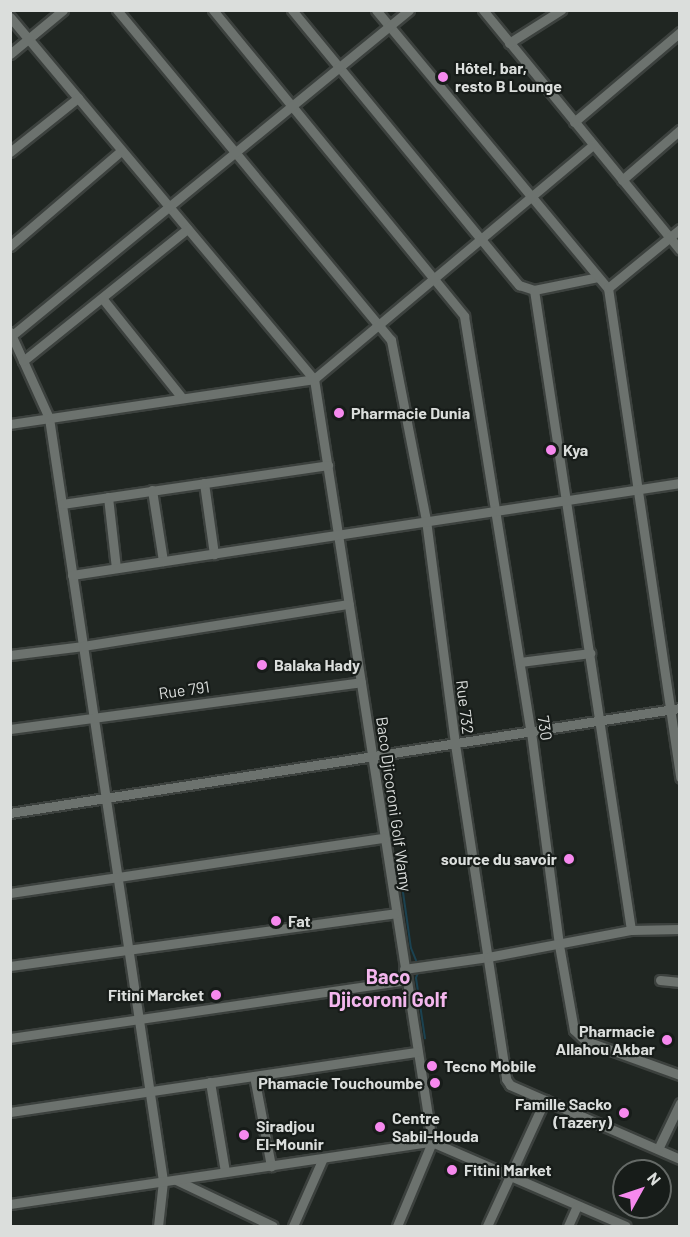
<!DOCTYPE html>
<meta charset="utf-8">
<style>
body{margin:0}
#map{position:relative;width:690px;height:1237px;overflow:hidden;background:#202622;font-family:Barlow,sans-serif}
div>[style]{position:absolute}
.stream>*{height:2px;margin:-1px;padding:0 1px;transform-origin:1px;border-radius:1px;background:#1b4251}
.roads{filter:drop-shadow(2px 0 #3c413e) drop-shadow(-2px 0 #3c413e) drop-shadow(0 2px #3c413e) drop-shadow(0 -2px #3c413e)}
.minor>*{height:9px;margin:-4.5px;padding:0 4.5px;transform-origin:4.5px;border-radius:4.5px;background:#6c726e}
.dots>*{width:16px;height:16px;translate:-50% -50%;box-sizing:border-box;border:3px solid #171c19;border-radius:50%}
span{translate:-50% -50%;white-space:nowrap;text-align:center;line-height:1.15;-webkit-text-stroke:4.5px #171c19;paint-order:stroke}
.poi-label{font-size:16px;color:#dbdedc;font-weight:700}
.left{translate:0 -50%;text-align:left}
.right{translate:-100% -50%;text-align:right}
.street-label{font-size:16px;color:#dbdedc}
.quarter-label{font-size:20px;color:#f4b7ee;font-weight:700}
.frame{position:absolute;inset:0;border:12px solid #dbdedc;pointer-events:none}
.north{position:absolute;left:612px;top:1159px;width:60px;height:60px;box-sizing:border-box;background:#171c19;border:2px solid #656a67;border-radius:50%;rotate:50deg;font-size:16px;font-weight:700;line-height:24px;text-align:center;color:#dbdedc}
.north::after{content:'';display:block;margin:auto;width:21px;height:27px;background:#f689ee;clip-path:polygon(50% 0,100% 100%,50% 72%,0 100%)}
</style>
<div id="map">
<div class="stream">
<div style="left:109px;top:803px;width:51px;rotate:-9.1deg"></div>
<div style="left:77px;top:807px;width:26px;rotate:-7deg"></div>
<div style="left:398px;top:857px;width:92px;rotate:81.9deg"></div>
<div style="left:411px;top:948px;width:18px;rotate:68deg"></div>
<div style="left:419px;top:970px;width:9px;rotate:111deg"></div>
<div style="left:416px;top:978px;width:61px;rotate:81.5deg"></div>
</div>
<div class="roads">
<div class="minor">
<div style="left:117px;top:10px;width:429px;rotate:50.3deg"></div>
<div style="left:391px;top:340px;width:183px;rotate:79deg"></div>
<div style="left:426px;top:520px;width:226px;rotate:82.6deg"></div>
<div style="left:455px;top:744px;width:339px;rotate:81.3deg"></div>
<div style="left:506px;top:1079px;width:7px;rotate:56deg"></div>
<div style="left:510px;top:1085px;width:185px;rotate:23.5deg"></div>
<div style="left:213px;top:10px;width:396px;rotate:50.6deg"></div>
<div style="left:464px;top:316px;width:421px;rotate:80.9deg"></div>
<div style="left:531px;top:732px;width:215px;rotate:82.5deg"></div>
<div style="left:559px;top:945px;width:86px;rotate:80deg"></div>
<div style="left:574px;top:1030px;width:16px;rotate:43deg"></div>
<div style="left:586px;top:1041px;width:100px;rotate:19.9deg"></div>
<div style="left:292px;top:10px;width:357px;rotate:50.5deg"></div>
<div style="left:519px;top:285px;width:16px;rotate:18deg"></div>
<div style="left:534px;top:290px;width:65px;rotate:-11.5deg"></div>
<div style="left:376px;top:10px;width:362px;rotate:50.2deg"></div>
<div style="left:608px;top:288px;width:495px;rotate:81.6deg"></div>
<div style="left:483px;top:10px;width:310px;rotate:50.6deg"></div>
<div style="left:10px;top:17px;width:473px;rotate:50deg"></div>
<div style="left:509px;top:43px;width:62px;rotate:-32.4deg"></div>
<div style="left:10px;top:54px;width:69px;rotate:-39.7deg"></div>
<div style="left:574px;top:122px;width:139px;rotate:-40.3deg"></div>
<div style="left:10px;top:152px;width:87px;rotate:-38.5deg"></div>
<div style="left:622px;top:180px;width:77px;rotate:-40.8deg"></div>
<div style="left:10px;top:246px;width:146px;rotate:-40.6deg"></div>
<div style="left:608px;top:288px;width:93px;rotate:-39.3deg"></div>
<div style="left:534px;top:290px;width:647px;rotate:81.38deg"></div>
<div style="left:102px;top:298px;width:128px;rotate:51.3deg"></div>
<div style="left:10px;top:332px;width:94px;rotate:65.6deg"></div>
<div style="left:49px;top:418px;width:771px;rotate:81.5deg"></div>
<div style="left:163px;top:1181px;width:45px;rotate:96.3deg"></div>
<div style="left:10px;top:337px;width:516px;rotate:-39.34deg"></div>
<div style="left:23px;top:361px;width:211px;rotate:-38.8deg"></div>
<div style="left:314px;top:379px;width:772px;rotate:81.21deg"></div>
<div style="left:432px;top:1142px;width:91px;rotate:112.6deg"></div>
<div style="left:10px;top:424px;width:307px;rotate:-8.4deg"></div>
<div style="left:314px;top:379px;width:364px;rotate:-40deg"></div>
<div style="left:204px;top:483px;width:72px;rotate:82deg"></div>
<div style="left:152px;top:490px;width:72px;rotate:81.2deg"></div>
<div style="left:108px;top:497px;width:71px;rotate:83.6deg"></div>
<div style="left:62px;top:504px;width:269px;rotate:-8.3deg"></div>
<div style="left:72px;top:575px;width:615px;rotate:-8.6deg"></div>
<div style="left:10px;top:655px;width:74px;rotate:-7deg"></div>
<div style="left:83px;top:646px;width:269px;rotate:-9deg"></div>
<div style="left:520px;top:662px;width:71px;rotate:-7.3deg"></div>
<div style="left:10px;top:729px;width:354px;rotate:-7.6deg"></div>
<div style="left:10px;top:813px;width:678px;rotate:-8.91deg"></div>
<div style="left:10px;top:893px;width:378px;rotate:-8.4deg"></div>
<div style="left:10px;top:966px;width:389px;rotate:-7.8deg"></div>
<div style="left:404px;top:969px;width:85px;rotate:-8.1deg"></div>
<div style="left:488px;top:957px;width:146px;rotate:-10.7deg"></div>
<div style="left:631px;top:930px;width:49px;rotate:-1.2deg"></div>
<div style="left:660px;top:980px;width:20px;rotate:6deg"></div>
<div style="left:10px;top:1038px;width:400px;rotate:-8.3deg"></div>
<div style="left:254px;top:1076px;width:92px;rotate:79.3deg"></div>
<div style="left:210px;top:1082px;width:91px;rotate:80.5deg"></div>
<div style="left:10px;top:1112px;width:412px;rotate:-8.4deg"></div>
<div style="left:658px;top:1149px;width:51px;rotate:-64.4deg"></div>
<div style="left:176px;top:1180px;width:107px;rotate:25.4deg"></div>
<div style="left:10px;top:1204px;width:427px;rotate:-8.4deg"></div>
<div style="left:432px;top:1142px;width:211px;rotate:23.4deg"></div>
<div style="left:293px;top:1226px;width:74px;rotate:-66.2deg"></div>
<div style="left:487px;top:1226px;width:139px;rotate:-65.3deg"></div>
<div style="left:568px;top:1226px;width:22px;rotate:-66deg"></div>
</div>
</div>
<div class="dots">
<div style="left:443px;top:77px;background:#f689ee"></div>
<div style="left:339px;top:413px;background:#f689ee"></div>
<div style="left:551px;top:450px;background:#f689ee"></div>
<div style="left:262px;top:665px;background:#f689ee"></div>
<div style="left:569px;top:859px;background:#f689ee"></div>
<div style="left:276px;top:921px;background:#f689ee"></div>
<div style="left:216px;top:995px;background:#f689ee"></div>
<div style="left:667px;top:1040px;background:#f689ee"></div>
<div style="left:432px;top:1066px;background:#f689ee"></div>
<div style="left:435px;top:1083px;background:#f689ee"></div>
<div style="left:624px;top:1113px;background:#f689ee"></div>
<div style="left:380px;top:1127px;background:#f689ee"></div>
<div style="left:244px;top:1135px;background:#f689ee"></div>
<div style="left:452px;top:1170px;background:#f689ee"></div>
</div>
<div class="poi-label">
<span class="left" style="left:455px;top:77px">Hôtel, bar,<br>resto B Lounge</span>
<span class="left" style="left:351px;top:413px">Pharmacie Dunia</span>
<span class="left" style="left:563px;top:450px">Kya</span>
<span class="left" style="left:274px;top:665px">Balaka Hady</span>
<span class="right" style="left:557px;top:859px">source du savoir</span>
<span class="left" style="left:288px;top:921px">Fat</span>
<span class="right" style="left:204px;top:995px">Fitini Marcket</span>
<span class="right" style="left:655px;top:1040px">Pharmacie<br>Allahou Akbar</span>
<span class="left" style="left:444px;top:1066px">Tecno Mobile</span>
<span class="right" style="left:423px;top:1083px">Phamacie Touchoumbe</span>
<span class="right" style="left:612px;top:1113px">Famille Sacko<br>(Tazery)</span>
<span class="left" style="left:392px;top:1127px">Centre<br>Sabil-Houda</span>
<span class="left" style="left:256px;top:1135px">Siradjou<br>El-Mounir</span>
<span class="left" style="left:464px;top:1170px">Fitini Market</span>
</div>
<div class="street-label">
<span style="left:184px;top:690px;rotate:-8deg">Rue 791</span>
<span style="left:465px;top:707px;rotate:83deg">Rue 732</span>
<span style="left:545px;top:728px;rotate:82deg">730</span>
<span style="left:394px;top:804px;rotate:82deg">Baco Djicoroni Golf Wamy</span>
</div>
<div class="quarter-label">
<span style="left:388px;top:988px">Baco<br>Djicoroni Golf</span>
</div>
<div class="frame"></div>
<div class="north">N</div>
</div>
